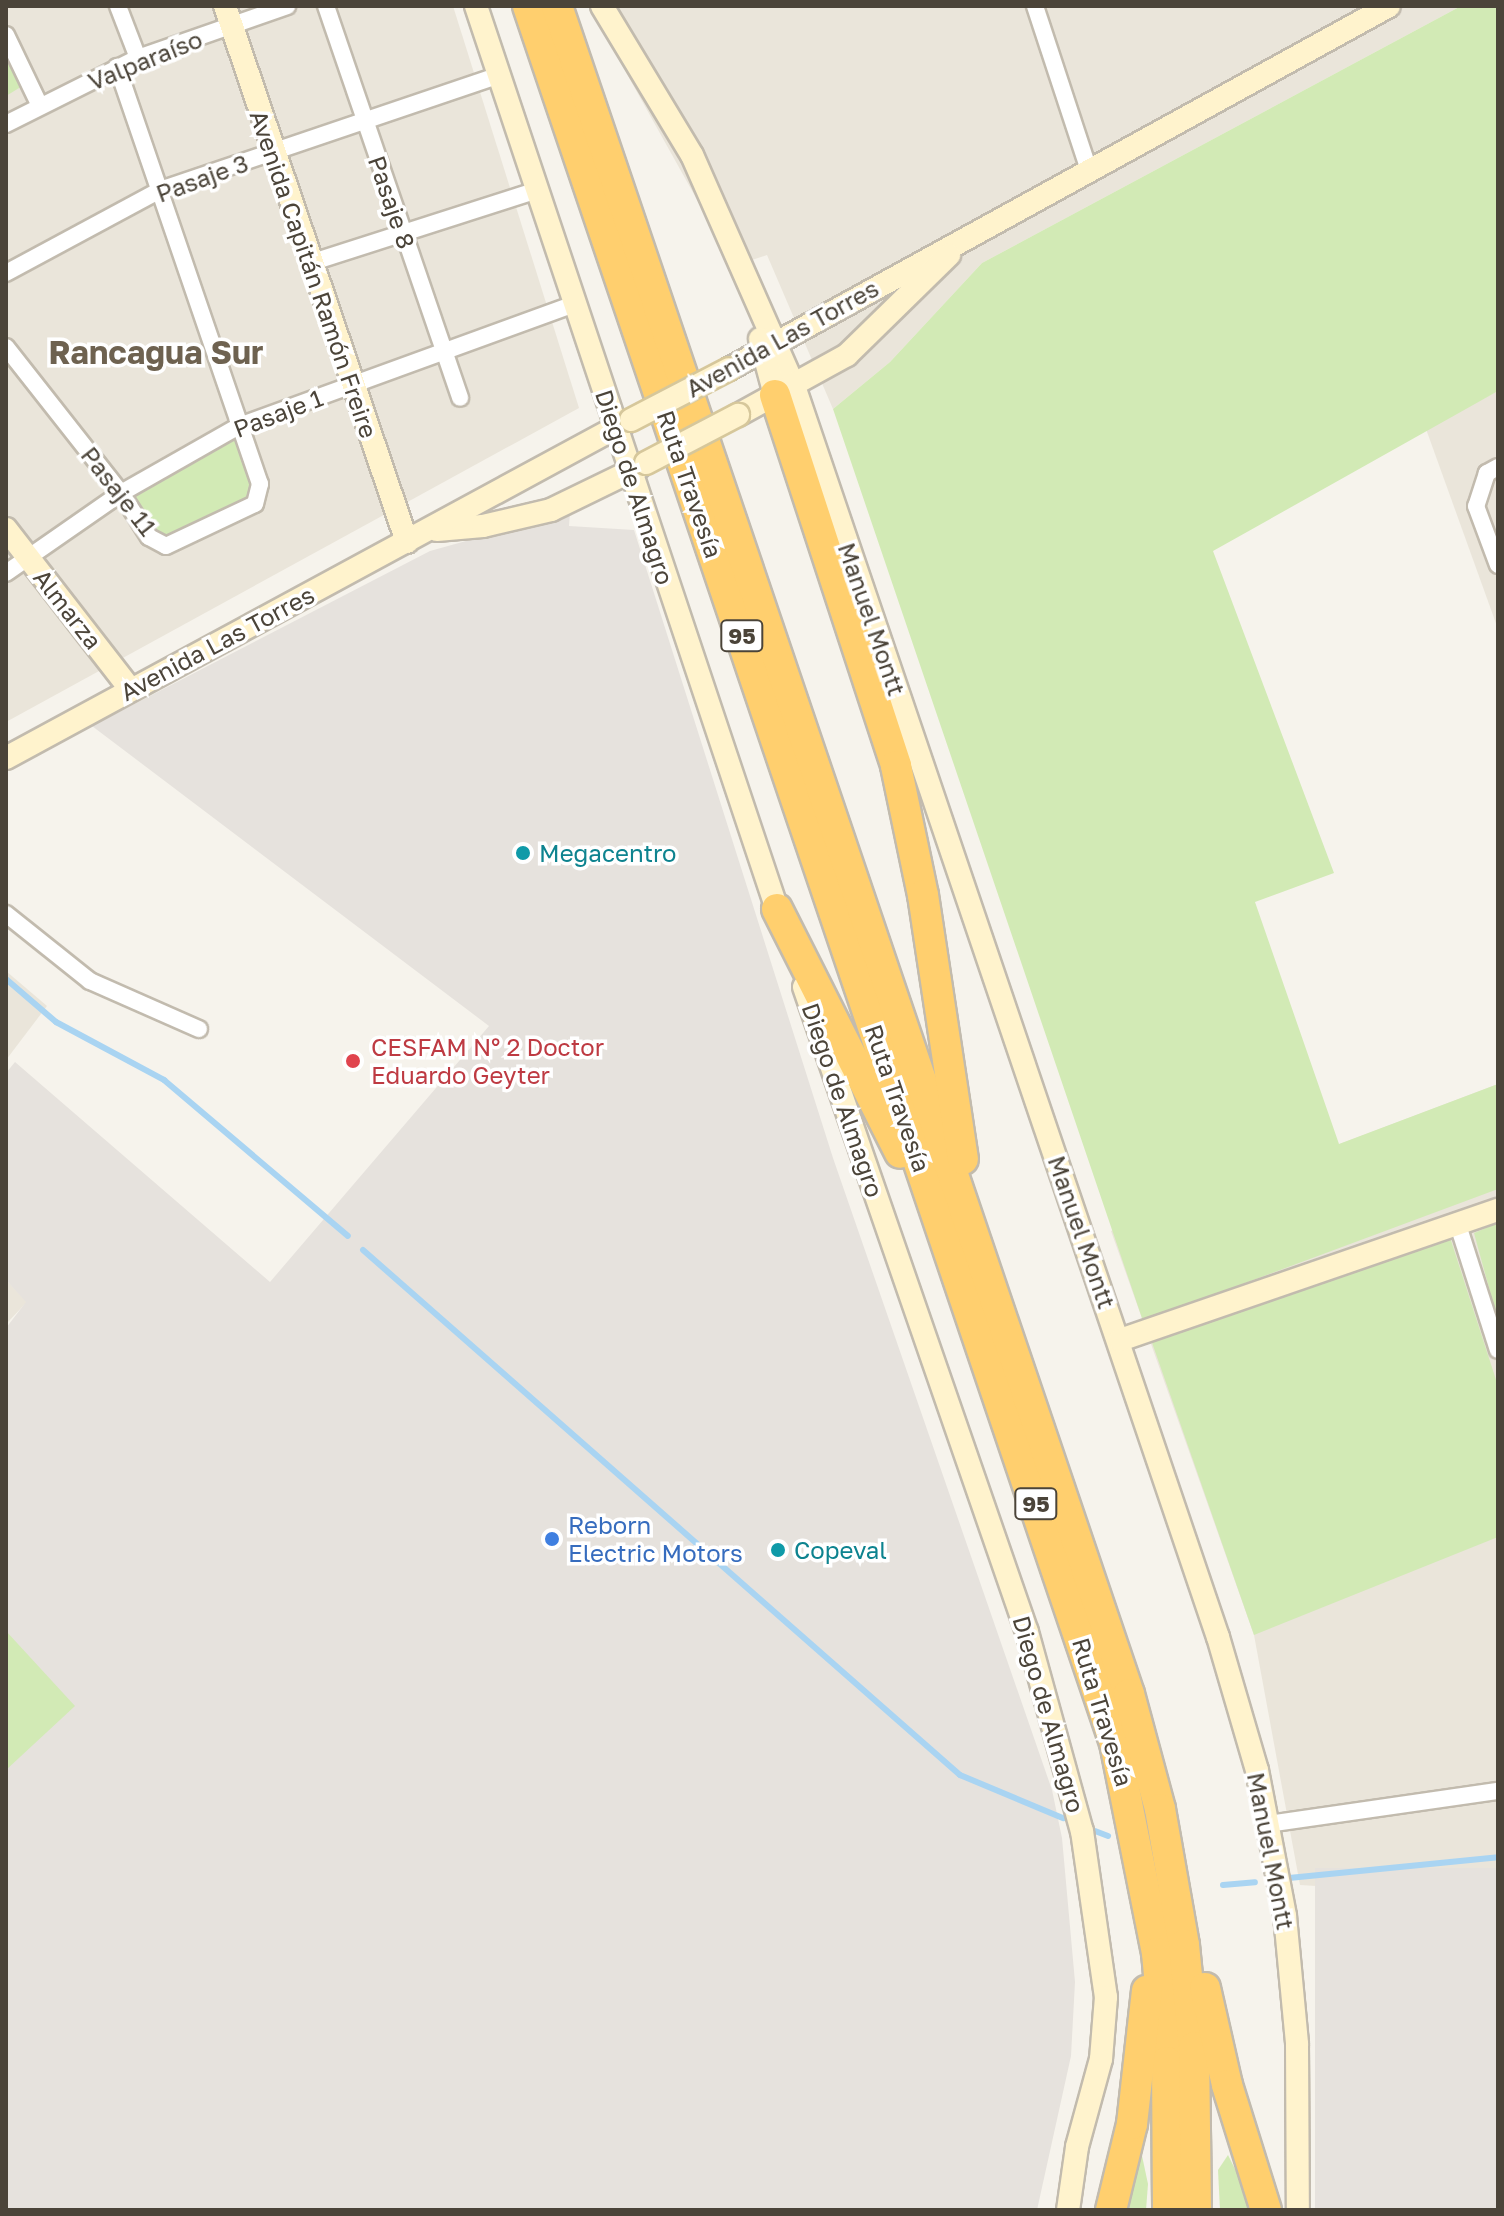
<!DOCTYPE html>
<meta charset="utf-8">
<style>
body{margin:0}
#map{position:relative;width:1504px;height:2216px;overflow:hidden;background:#f6f3ec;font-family:"Golos Text",sans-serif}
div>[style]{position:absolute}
.residential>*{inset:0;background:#eae5da}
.industrial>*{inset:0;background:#e6e2dd;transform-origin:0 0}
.green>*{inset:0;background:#d2eab5}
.stream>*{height:6px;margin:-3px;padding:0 3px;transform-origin:3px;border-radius:3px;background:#a9d4f2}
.roads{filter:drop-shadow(2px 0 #c2bbae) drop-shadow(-2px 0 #c2bbae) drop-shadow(0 2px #c2bbae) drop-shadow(0 -2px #c2bbae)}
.street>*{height:16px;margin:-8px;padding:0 8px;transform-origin:8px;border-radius:8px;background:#fff}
.secondary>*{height:22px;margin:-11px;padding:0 11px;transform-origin:11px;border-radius:11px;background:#fff3cd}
.highway>*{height:30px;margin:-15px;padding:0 15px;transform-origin:15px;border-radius:15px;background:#ffcf6e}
.bridges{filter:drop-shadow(2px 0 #d6c79b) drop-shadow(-2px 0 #d6c79b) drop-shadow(0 2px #d6c79b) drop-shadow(0 -2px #d6c79b)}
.secondary-bridge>*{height:22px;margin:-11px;padding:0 11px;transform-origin:11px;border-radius:11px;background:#fff3cd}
.dots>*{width:22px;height:22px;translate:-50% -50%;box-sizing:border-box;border:4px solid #fff;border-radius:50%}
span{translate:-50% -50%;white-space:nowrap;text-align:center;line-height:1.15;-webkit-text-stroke:7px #fff;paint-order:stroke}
.shield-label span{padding:2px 6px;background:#fff;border:2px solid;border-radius:6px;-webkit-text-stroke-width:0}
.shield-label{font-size:22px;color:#4b4439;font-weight:700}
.street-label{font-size:24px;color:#4b4439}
.culture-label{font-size:24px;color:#0d838f}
.left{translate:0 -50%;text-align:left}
.health-label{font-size:24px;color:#be3a42}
.shop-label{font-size:24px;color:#366cbe}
.district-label{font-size:32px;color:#6e6250;font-weight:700}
.frame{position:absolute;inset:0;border:8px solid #4b4439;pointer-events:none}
</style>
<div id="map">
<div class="residential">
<div style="clip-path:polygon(6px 6px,453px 6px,579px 408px,6px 722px)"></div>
<div style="clip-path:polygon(589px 6px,1461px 6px,982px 263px,890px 362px,833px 409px,767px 255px,734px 266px)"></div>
<div style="clip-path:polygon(1498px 391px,1498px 629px,1426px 429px)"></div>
<div style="clip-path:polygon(6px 971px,47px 1006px,6px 1060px)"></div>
<div style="clip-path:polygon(1498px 1084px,1498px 2210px,1327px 2210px,1316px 1886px,1300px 1885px,1254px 1635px,1111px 1231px)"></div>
<div style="clip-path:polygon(6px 1280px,27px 1302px,6px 1324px)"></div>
</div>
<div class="industrial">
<div style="clip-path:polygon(570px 512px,569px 526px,634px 530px,833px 1158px,1052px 1790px,1062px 1838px,1075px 1982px,1071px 2056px,1037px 2210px,6px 2210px,6px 1328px,26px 1302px,6px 1280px,6px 1073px,15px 1062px,270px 1282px,489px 1026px,92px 726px,430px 551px)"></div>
<div style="left:1498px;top:1868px;width:342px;height:183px;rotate:90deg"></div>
</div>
<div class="green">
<div style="clip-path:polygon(1461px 6px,1498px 6px,1498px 391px,1213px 551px,1334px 873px,1255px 902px,1339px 1144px,1498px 1084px,1498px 1189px,1143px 1321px,833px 409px,890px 362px,982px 263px)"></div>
<div style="clip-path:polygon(6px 47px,24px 85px,6px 96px)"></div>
<div style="clip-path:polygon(239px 426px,260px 494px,166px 546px,121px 493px)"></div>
<div style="clip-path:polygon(1498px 1223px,1498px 1321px,1474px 1233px)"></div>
<div style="clip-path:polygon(1446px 1225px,1498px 1386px,1498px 1537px,1254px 1635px,1149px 1334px)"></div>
<div style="clip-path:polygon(6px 1631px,75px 1706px,6px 1770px)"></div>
<div style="clip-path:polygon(1138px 2137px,1148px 2184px,1146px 2210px,1123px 2210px)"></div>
<div style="clip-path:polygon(1228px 2155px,1241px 2181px,1250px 2210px,1220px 2210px,1218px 2170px)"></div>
</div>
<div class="stream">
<div style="left:6px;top:979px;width:66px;rotate:40.7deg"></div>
<div style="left:56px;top:1022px;width:123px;rotate:28.2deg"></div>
<div style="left:164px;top:1080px;width:241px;rotate:40.3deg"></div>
<div style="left:363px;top:1250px;width:795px;rotate:41.33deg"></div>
<div style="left:960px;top:1775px;width:112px;rotate:22.7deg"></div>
<div style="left:1095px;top:1831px;width:14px;rotate:21deg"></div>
<div style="left:1289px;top:1878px;width:210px;rotate:-5.7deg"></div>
<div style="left:1223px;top:1885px;width:32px;rotate:-5deg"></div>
</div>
<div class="roads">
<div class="street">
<div style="left:118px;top:6px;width:56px;rotate:69deg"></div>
<div style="left:326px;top:6px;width:414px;rotate:71.1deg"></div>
<div style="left:1035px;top:6px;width:173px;rotate:71.8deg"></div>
<div style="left:6px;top:35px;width:79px;rotate:64.4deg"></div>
<div style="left:6px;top:124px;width:148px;rotate:-26.6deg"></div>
<div style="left:138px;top:58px;width:158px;rotate:-19.2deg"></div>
<div style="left:310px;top:263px;width:238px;rotate:-17.8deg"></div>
<div style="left:6px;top:273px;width:175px;rotate:-28.3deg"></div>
<div style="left:160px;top:190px;width:358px;rotate:-18.7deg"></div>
<div style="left:6px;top:347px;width:186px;rotate:51.8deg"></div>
<div style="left:121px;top:493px;width:52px;rotate:57.5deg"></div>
<div style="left:149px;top:537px;width:19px;rotate:28deg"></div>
<div style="left:166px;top:546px;width:98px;rotate:-25.3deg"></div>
<div style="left:255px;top:504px;width:21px;rotate:-76deg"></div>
<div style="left:260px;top:484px;width:441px;rotate:-108.9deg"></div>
<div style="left:1498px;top:467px;width:13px;rotate:151deg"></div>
<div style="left:1487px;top:473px;width:35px;rotate:108deg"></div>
<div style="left:1476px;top:506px;width:63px;rotate:69.6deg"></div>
<div style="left:6px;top:573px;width:140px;rotate:-34.8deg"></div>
<div style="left:121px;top:493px;width:136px;rotate:-29.6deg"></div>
<div style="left:239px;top:426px;width:357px;rotate:-20deg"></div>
<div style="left:6px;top:914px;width:107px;rotate:38.6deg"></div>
<div style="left:90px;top:981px;width:119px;rotate:23.8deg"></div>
<div style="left:1458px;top:1225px;width:131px;rotate:72.3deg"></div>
<div style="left:1268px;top:1824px;width:232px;rotate:-8.2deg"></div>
</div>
<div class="secondary">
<div style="left:225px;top:6px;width:566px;rotate:71.24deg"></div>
<div style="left:476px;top:6px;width:968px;rotate:71.57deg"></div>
<div style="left:602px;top:6px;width:174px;rotate:58.9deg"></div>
<div style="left:692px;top:155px;width:253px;rotate:66.2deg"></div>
<div style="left:794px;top:386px;width:1321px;rotate:71.28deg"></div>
<div style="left:1218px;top:1637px;width:139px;rotate:73.7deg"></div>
<div style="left:1257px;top:1770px;width:149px;rotate:79.1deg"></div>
<div style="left:1285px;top:1916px;width:129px;rotate:84.6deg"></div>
<div style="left:1297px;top:2044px;width:166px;rotate:89.7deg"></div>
<div style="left:760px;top:339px;width:58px;rotate:75deg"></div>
<div style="left:729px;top:369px;width:753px;rotate:-28.81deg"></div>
<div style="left:738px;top:415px;width:124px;rotate:-28.8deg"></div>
<div style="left:847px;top:355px;width:143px;rotate:-44.4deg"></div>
<div style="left:6px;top:529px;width:202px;rotate:52.2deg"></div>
<div style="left:437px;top:530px;width:46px;rotate:-5deg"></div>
<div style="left:483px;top:526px;width:70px;rotate:-13.2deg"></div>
<div style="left:551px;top:510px;width:98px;rotate:-26deg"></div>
<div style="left:6px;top:758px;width:705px;rotate:-28.45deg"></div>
<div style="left:804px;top:987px;width:682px;rotate:70.93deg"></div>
<div style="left:1027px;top:1632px;width:206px;rotate:74.6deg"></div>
<div style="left:1082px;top:1831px;width:168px;rotate:81.8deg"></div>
<div style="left:1106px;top:1997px;width:62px;rotate:94.6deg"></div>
<div style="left:1101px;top:2059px;width:91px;rotate:105.3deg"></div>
<div style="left:1077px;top:2147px;width:64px;rotate:98.1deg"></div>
<div style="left:1120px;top:1340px;width:400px;rotate:-19deg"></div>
</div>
<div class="highway">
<div style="left:528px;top:6px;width:1834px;rotate:71.33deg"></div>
<div style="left:1115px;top:1743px;width:214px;rotate:78.7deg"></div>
<div style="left:1157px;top:1953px;width:109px;rotate:84.8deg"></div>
<div style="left:1167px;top:2062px;width:148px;rotate:89.6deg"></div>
<div style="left:557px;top:6px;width:1782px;rotate:71.28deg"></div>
<div style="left:1129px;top:1694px;width:119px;rotate:74.9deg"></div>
<div style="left:1160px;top:1809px;width:138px;rotate:80deg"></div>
<div style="left:1184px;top:1945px;width:102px;rotate:84.4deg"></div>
<div style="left:1194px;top:2047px;width:163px;rotate:89.3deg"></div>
<div style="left:775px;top:395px;width:390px;rotate:71.9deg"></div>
<div style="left:896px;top:766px;width:132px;rotate:78.2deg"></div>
<div style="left:923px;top:895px;width:267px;rotate:81.4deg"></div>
<div style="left:777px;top:909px;width:273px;rotate:63.2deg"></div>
<div style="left:1205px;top:1988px;width:99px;rotate:77.2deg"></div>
<div style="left:1227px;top:2085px;width:131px;rotate:72.7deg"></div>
<div style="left:1111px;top:2210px;width:89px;rotate:-76.3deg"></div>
<div style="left:1132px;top:2124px;width:134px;rotate:-83.6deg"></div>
</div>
</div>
<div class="bridges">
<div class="secondary-bridge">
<div style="left:631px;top:420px;width:110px;rotate:-27.5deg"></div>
<div style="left:646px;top:463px;width:104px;rotate:-27.6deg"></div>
</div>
</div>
<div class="dots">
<div style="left:523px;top:853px;background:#0f9aa8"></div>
<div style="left:353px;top:1061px;background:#e0444e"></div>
<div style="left:552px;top:1539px;background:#3f7fe0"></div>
<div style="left:778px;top:1550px;background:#0f9aa8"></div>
</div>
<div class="shield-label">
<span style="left:742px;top:636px">95</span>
<span style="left:1036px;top:1504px">95</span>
</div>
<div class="street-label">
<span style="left:145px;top:60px;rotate:-22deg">Valparaíso</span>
<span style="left:202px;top:178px;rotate:-20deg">Pasaje 3</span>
<span style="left:392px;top:202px;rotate:71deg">Pasaje 8</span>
<span style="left:314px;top:274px;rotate:71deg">Avenida Capitán Ramón Freire</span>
<span style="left:782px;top:338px;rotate:-29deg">Avenida Las Torres</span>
<span style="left:278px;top:413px;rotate:-21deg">Pasaje 1</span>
<span style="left:690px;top:484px;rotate:71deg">Ruta Travesía</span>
<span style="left:635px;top:487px;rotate:72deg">Diego de Almagro</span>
<span style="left:119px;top:491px;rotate:52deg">Pasaje 11</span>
<span style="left:68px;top:609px;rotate:52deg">Almarza</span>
<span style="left:872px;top:619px;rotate:71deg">Manuel Montt</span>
<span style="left:217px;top:643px;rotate:-28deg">Avenida Las Torres</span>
<span style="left:898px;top:1098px;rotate:71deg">Ruta Travesía</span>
<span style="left:843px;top:1100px;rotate:71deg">Diego de Almagro</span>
<span style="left:1082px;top:1232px;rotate:71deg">Manuel Montt</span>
<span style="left:1103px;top:1712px;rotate:73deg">Ruta Travesía</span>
<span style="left:1049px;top:1714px;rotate:74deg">Diego de Almagro</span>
<span style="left:1271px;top:1851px;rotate:79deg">Manuel Montt</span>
</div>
<div class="culture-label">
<span class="left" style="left:539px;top:853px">Megacentro</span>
<span class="left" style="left:794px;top:1550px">Copeval</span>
</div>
<div class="health-label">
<span class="left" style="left:371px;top:1061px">CESFAM N° 2 Doctor<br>Eduardo Geyter</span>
</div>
<div class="shop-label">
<span class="left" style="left:568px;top:1539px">Reborn<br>Electric Motors</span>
</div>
<div class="district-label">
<span style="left:156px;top:352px">Rancagua Sur</span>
</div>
<div class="frame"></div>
</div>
